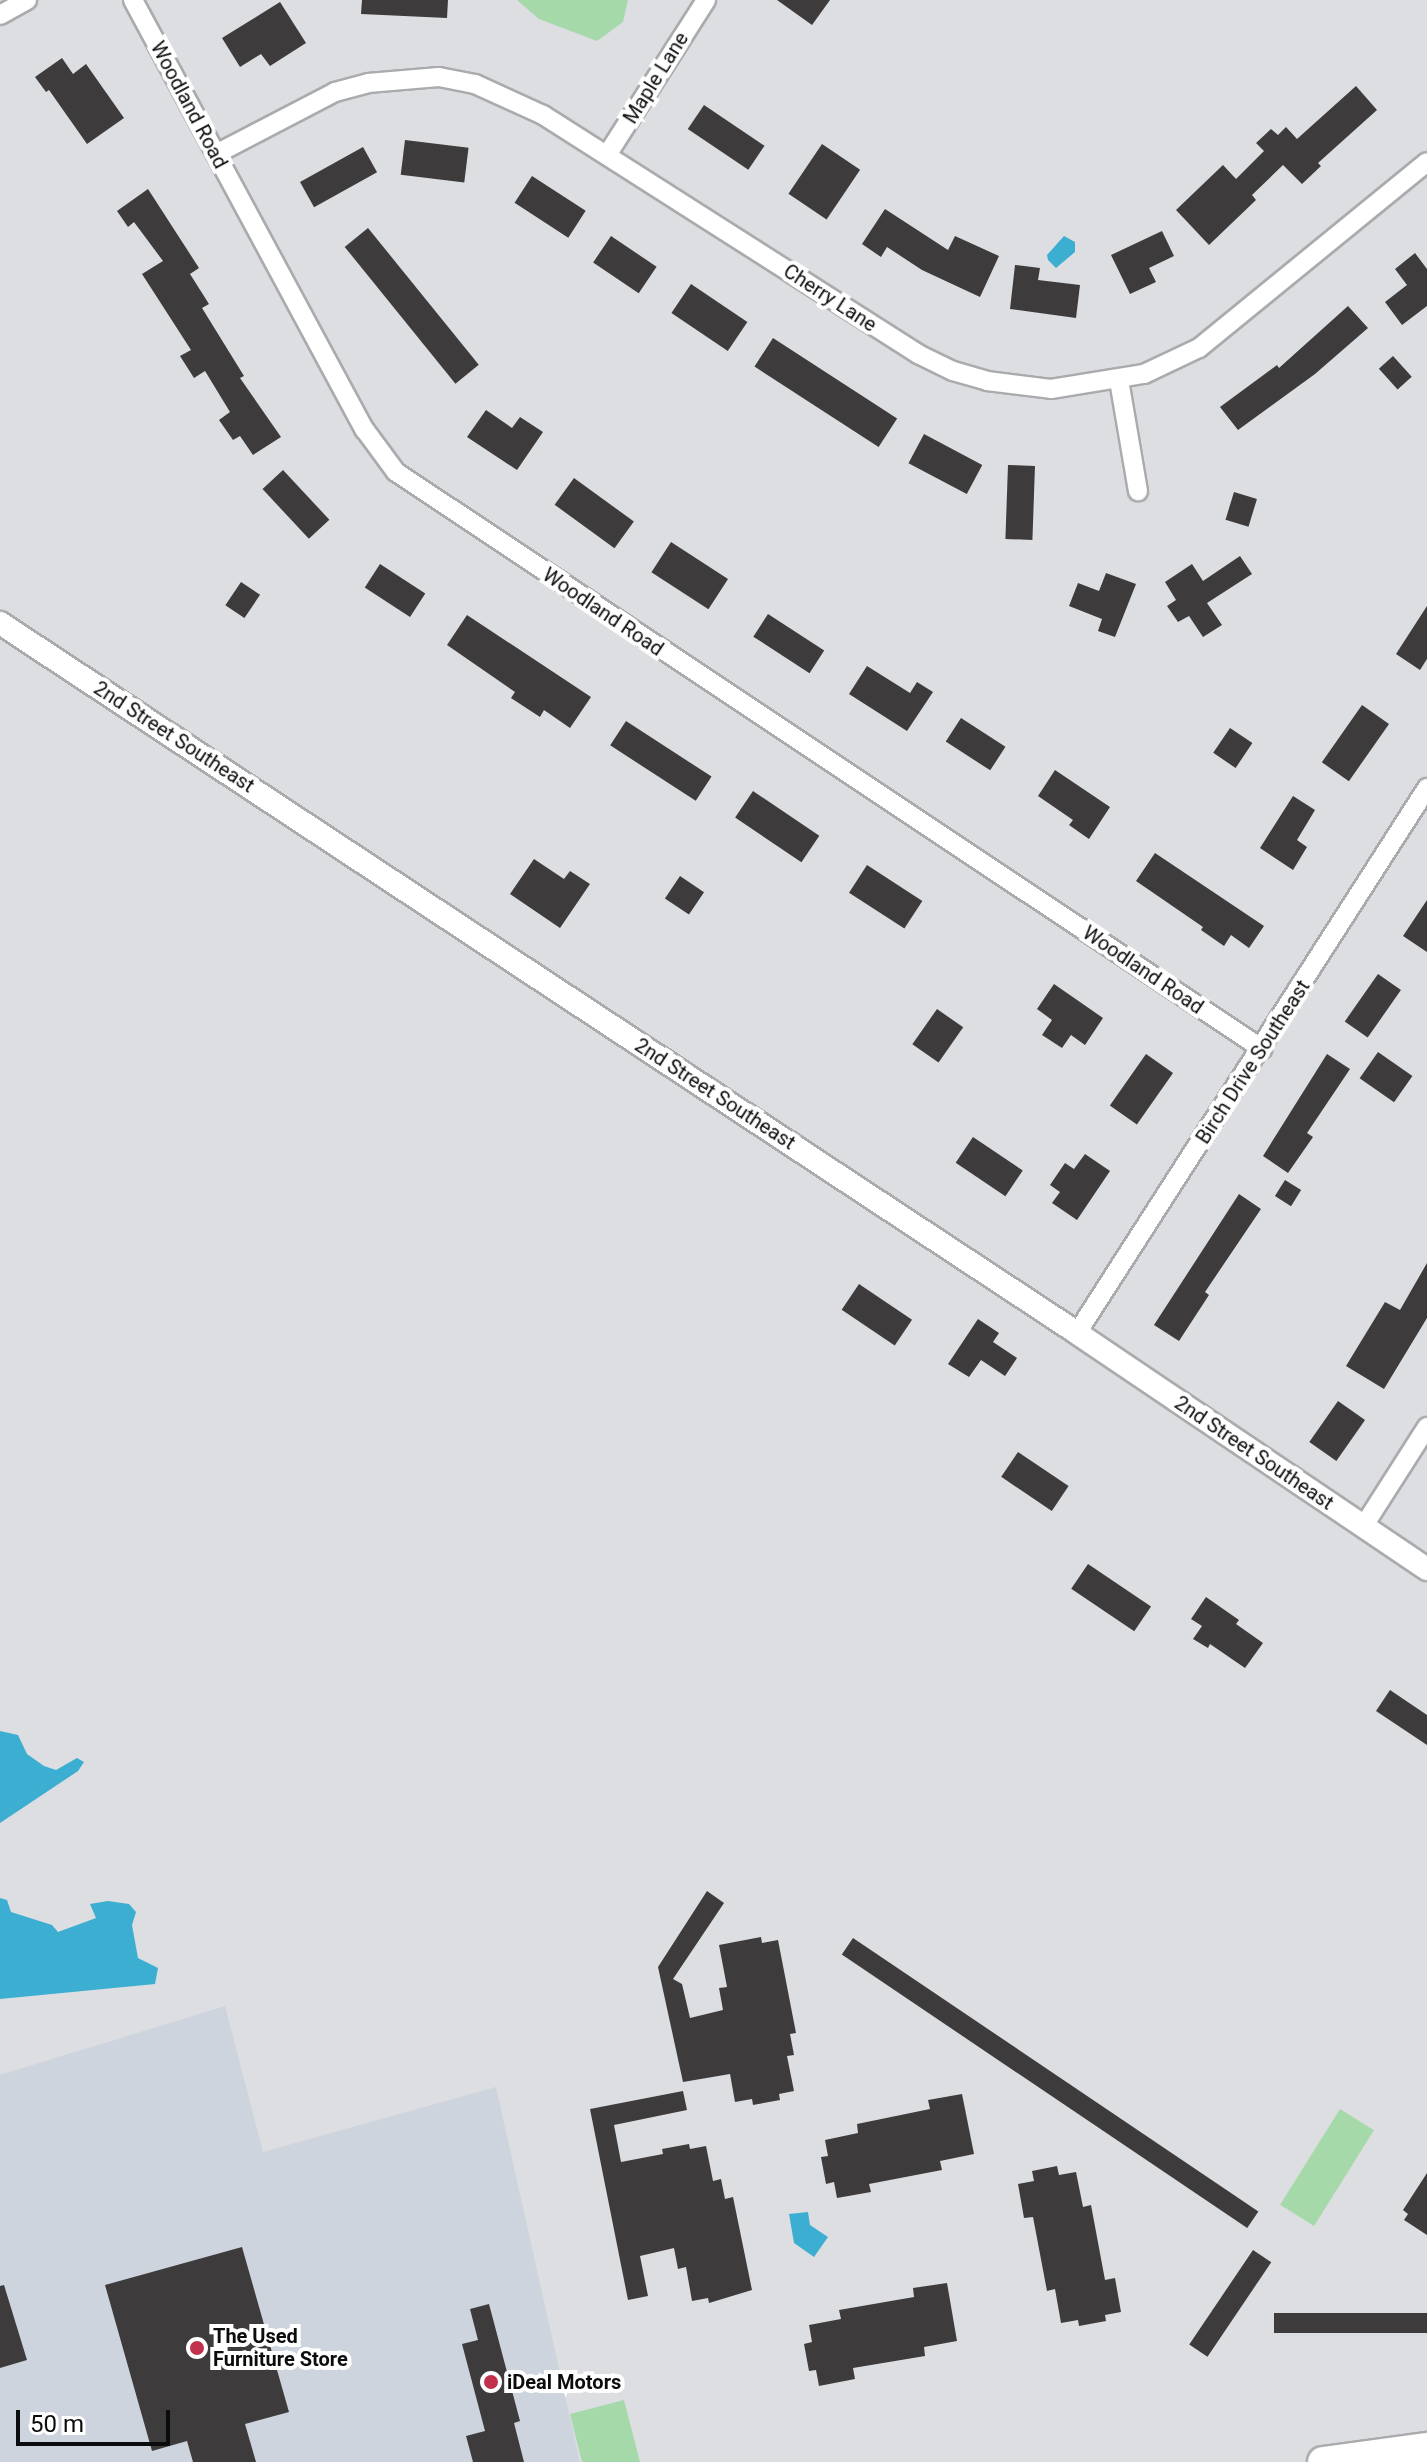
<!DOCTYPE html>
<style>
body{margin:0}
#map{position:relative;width:1427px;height:2462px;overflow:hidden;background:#dcdee1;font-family:Roboto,sans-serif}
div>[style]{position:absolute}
.built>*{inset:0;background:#ced4dd}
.green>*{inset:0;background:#a6d9aa;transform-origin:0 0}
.water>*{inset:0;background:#3baed2}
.building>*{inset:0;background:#3e3b3c;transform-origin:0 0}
.roads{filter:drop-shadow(2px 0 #a9abad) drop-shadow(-2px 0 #a9abad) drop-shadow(0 2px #a9abad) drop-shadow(0 -2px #a9abad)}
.minor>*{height:18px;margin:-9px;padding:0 9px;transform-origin:9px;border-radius:9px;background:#fff}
.tertiary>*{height:22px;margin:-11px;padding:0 11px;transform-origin:11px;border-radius:11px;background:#fff}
.trunk>*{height:30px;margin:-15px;padding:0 15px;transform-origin:15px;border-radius:15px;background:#fff}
.dots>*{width:22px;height:22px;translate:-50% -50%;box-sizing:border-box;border:4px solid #fff;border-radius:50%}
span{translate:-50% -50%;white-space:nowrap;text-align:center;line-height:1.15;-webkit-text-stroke:8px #fff;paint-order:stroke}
.street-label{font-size:20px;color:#0b0c0d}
.poi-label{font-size:20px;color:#0b0c0d;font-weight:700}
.left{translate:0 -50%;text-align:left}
.scale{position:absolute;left:16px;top:2410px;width:154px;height:36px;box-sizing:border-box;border:4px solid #0b0c0d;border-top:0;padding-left:10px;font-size:24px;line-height:28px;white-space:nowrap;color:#0b0c0d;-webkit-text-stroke:6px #fff;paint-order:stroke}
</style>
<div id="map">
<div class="built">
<div style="clip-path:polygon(225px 2006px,263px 2152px,496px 2087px,580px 2462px,0 2462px,0 2075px)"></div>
</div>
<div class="green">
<div style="clip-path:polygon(517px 0,628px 0,623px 22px,597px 41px,539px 19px)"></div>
<div style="left:1340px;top:2109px;width:40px;height:113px;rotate:32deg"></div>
<div style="clip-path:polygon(624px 2400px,640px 2462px,582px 2462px,570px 2414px)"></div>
</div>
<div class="water">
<div style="clip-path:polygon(1064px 236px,1075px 242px,1075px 252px,1056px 268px,1048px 260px,1047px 255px)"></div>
<div style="clip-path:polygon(0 1731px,18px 1735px,27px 1754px,44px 1766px,56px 1770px,77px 1758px,84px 1762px,78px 1771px,0 1823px)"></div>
<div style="clip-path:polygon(0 1898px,7px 1900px,11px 1912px,52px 1925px,58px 1932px,96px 1918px,90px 1904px,108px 1901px,129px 1904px,136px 1912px,132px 1925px,138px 1958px,158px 1968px,155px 1984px,0 1999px)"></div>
<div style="clip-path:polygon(808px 2212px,810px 2225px,828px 2237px,814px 2257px,794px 2243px,789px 2214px)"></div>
</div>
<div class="building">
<div style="clip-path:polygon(362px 0,448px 0,447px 18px,361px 14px)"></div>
<div style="clip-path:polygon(777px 0,830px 0,812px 25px)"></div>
<div style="clip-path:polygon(280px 2px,306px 43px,270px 66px,261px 54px,240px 67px,222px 38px)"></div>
<div style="clip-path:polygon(62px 58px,73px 74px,86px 64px,124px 118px,87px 144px,49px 90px,46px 92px,35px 77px)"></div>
<div style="clip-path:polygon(1356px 86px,1377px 110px,1318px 163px,1321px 166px,1302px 184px,1283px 165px,1252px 195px,1256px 200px,1209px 245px,1176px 210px,1223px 165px,1236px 179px,1264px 151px,1256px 143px,1271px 129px,1278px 135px,1286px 127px,1297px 139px)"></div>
<div style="left:704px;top:105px;width:73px;height:29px;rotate:34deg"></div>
<div style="left:405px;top:140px;width:64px;height:35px;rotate:7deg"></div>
<div style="left:822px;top:144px;width:46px;height:60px;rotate:34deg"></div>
<div style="left:363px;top:147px;width:29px;height:72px;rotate:61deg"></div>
<div style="left:532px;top:176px;width:64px;height:32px;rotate:33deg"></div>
<div style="clip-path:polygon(148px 189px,199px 268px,190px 274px,209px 304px,202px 308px,244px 376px,240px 378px,281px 437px,253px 455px,240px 436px,233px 440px,219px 420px,230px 412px,205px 371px,194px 378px,180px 356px,191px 350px,142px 274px,163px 261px,134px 222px,128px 227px,117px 211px)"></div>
<div style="clip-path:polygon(885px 209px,948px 250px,955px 236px,999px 256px,980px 297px,922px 270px,887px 247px,881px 257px,862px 244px)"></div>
<div style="left:368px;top:228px;width:176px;height:30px;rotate:51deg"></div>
<div style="clip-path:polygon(1162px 231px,1174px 256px,1149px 268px,1156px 282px,1130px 294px,1111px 255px)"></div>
<div style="left:611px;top:236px;width:55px;height:32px;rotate:34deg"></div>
<div style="clip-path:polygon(1415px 253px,1427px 269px,1427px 306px,1402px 325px,1385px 302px,1407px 285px,1395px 269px)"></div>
<div style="clip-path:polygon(1015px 265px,1040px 268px,1038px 280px,1080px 285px,1076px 318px,1010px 309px)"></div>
<div style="left:691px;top:284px;width:68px;height:35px;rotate:34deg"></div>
<div style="clip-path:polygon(1348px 306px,1368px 328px,1315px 374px,1238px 430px,1220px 407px,1277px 365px,1279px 368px)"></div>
<div style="left:773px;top:338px;width:148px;height:34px;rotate:33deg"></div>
<div style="left:1393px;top:356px;width:28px;height:19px;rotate:48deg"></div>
<div style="clip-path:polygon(486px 410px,512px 428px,520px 417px,543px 432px,517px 470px,467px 437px)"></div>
<div style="left:924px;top:434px;width:66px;height:33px;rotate:28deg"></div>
<div style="left:1008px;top:465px;width:27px;height:74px;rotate:2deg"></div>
<div style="left:283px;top:470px;width:68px;height:28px;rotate:47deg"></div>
<div style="left:574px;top:478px;width:74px;height:33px;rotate:36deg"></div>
<div style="left:1234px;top:492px;width:24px;height:29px;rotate:17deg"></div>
<div style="left:671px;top:542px;width:68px;height:36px;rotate:33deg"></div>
<div style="clip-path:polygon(1240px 556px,1252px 574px,1207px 603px,1222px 625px,1203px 637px,1189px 616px,1178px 622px,1167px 606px,1176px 600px,1165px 582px,1192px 564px,1203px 581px)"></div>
<div style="left:380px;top:564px;width:54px;height:28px;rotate:33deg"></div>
<div style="clip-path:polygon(1106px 573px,1136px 584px,1115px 637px,1098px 631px,1102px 619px,1069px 606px,1078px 583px,1099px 591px)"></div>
<div style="left:241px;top:582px;width:23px;height:28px;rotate:34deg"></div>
<div style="clip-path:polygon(1427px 606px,1427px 659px,1420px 670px,1396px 654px)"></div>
<div style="left:768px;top:614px;width:67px;height:27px;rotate:33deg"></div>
<div style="clip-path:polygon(467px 615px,591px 697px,570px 728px,544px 710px,540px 717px,511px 698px,515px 692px,447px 645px)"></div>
<div style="clip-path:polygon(867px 666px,910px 693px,917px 682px,933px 692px,907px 731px,849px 694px)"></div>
<div style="left:1362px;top:705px;width:33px;height:70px;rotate:35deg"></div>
<div style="left:961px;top:718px;width:53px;height:28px;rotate:33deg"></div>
<div style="left:626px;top:721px;width:102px;height:29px;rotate:33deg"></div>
<div style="left:1230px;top:728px;width:27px;height:30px;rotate:34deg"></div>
<div style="clip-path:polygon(1055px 770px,1110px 807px,1089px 839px,1069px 825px,1073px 820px,1038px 796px)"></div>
<div style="left:753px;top:791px;width:80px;height:32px;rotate:34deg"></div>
<div style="clip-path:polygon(1293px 796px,1315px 810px,1297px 840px,1307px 847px,1293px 870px,1260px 848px)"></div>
<div style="clip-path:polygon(1155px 853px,1264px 926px,1249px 948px,1231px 935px,1224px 946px,1201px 930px,1203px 927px,1136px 881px)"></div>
<div style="clip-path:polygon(534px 859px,564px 879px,570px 871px,590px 884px,560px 928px,510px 894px)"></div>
<div style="left:867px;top:865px;width:66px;height:33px;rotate:33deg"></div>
<div style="left:680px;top:876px;width:29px;height:27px;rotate:34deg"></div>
<div style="clip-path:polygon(1427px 900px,1427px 952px,1403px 936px)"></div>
<div style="left:1378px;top:974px;width:28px;height:58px;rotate:35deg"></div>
<div style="clip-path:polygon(1054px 984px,1103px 1018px,1085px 1045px,1071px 1035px,1062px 1048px,1042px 1035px,1052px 1020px,1037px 1009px)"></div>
<div style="left:937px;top:1009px;width:32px;height:43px;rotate:35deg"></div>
<div style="left:1378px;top:1052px;width:42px;height:32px;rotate:35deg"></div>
<div style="left:1146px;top:1054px;width:33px;height:63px;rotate:35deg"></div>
<div style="clip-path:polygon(1327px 1054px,1350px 1069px,1307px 1133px,1313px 1137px,1288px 1173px,1263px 1156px)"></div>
<div style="left:973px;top:1137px;width:60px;height:31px;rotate:34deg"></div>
<div style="clip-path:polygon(1085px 1154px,1110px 1171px,1077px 1220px,1052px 1203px,1060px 1192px,1050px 1185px,1065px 1163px,1074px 1169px)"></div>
<div style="left:1285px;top:1180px;width:19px;height:19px;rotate:32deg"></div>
<div style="clip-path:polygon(1239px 1194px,1261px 1209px,1205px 1292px,1209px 1295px,1179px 1341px,1154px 1325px)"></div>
<div style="clip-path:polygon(1427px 1263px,1427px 1318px,1384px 1389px,1346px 1366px,1385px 1302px,1400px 1310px)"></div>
<div style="left:859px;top:1284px;width:64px;height:31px;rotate:34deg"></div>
<div style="clip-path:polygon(978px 1319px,999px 1333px,993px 1342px,1017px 1358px,1005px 1376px,981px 1360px,969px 1377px,948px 1364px)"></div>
<div style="left:1338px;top:1401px;width:33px;height:50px;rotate:35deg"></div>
<div style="left:1018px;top:1452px;width:61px;height:30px;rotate:34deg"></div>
<div style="left:1088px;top:1564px;width:76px;height:30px;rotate:34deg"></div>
<div style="clip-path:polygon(1206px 1597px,1239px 1620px,1236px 1624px,1263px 1643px,1245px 1668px,1210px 1644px,1208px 1648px,1193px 1639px,1202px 1626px,1191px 1619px)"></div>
<div style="clip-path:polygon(1390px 1690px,1427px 1715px,1427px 1745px,1376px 1711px)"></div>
<div style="clip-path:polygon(707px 1891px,724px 1903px,673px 1979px,682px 1984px,690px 2018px,723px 2010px,719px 1988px,727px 1987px,719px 1945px,761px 1937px,762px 1943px,778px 1940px,796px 2033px,790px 2034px,794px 2055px,787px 2056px,794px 2091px,779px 2094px,780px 2100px,753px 2105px,752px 2099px,735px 2102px,730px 2074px,683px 2082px,658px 1967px)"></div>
<div style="left:853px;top:1938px;width:489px;height:20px;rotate:34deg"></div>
<div style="clip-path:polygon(683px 2091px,687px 2110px,614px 2125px,621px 2162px,663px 2154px,662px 2149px,689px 2144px,690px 2149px,706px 2146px,713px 2181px,721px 2179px,725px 2199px,733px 2197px,752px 2290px,709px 2303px,708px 2298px,692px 2301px,686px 2267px,678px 2269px,674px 2248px,640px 2256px,648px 2296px,628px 2300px,590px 2109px)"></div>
<div style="clip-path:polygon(962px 2094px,974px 2154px,940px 2161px,942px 2170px,869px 2184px,871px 2192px,837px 2198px,834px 2182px,826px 2184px,821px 2157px,828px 2156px,825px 2140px,858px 2133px,857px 2124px,930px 2109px,928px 2100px)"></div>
<div style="clip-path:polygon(1057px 2166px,1059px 2175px,1076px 2172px,1083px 2207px,1091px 2205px,1105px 2280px,1115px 2278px,1121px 2312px,1105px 2315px,1106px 2321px,1079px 2326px,1078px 2320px,1061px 2323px,1055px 2289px,1047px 2291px,1033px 2217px,1024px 2218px,1018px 2184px,1034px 2181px,1032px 2171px)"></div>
<div style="clip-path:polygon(1427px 2173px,1427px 2235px,1404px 2220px,1408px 2214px,1403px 2210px)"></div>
<div style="clip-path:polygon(242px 2247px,289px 2412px,245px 2424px,256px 2462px,193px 2462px,187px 2441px,152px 2451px,105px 2285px)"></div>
<div style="left:1253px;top:2250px;width:22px;height:114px;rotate:34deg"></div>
<div style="clip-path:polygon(947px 2283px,957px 2341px,924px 2347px,925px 2356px,853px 2368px,855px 2379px,819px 2386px,816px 2370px,809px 2371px,804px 2344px,812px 2342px,809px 2325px,841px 2319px,839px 2310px,914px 2297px,913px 2288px)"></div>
<div style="clip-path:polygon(4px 2285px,27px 2360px,0 2368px,0 2286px)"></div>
<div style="clip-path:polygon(489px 2304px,520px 2421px,514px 2423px,524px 2462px,473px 2462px,466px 2436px,485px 2431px,462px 2344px,478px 2340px,470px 2309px)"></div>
<div style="left:1427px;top:2313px;width:20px;height:153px;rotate:90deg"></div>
</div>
<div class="roads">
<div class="minor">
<div style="left:133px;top:0;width:489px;rotate:61.7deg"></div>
<div style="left:365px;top:430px;width:52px;rotate:53.6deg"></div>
<div style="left:396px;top:472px;width:1041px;rotate:33.67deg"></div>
<div style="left:0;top:15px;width:31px;rotate:-29deg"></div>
<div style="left:216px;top:154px;width:134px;rotate:-27.5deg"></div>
<div style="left:335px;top:92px;width:34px;rotate:-15deg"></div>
<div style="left:368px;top:83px;width:71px;rotate:-4.8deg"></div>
<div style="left:439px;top:77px;width:37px;rotate:11deg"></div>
<div style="left:475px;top:84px;width:75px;rotate:24.5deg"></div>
<div style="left:543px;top:115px;width:445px;rotate:32.5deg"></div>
<div style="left:918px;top:354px;width:39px;rotate:26deg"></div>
<div style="left:953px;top:371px;width:35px;rotate:16deg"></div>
<div style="left:987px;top:381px;width:64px;rotate:7.1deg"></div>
<div style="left:1051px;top:389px;width:94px;rotate:-9.2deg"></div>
<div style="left:1144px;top:374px;width:61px;rotate:-25.3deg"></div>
<div style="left:1199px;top:348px;width:294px;rotate:-39.2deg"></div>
<div style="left:607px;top:155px;width:184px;rotate:-57.4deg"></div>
<div style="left:1119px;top:380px;width:113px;rotate:80.3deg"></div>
<div style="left:1077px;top:1333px;width:648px;rotate:-57.29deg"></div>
<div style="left:1363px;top:1527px;width:119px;rotate:-57.4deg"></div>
</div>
<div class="tertiary">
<div style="left:0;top:623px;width:1290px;rotate:33.39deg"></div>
<div style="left:1077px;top:1333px;width:422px;rotate:34deg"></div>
</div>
<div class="trunk">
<div style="left:1323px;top:2462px;width:105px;rotate:-7.7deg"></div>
</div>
</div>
<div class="dots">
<div style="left:197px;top:2348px;background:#c1314c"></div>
<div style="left:491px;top:2382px;background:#c1314c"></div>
</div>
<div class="street-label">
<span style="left:656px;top:78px;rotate:-58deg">Maple Lane</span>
<span style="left:189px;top:105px;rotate:62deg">Woodland Road</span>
<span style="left:830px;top:298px;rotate:33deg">Cherry Lane</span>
<span style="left:603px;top:612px;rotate:34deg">Woodland Road</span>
<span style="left:174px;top:737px;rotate:33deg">2nd Street Southeast</span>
<span style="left:1143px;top:970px;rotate:34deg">Woodland Road</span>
<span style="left:1253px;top:1062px;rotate:-57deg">Birch Drive Southeast</span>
<span style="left:715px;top:1094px;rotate:33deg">2nd Street Southeast</span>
<span style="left:1254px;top:1453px;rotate:34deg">2nd Street Southeast</span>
</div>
<div class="poi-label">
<span class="left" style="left:213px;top:2348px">The Used<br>Furniture Store</span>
<span class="left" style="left:507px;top:2382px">iDeal Motors</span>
</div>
<div class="scale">50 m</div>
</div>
